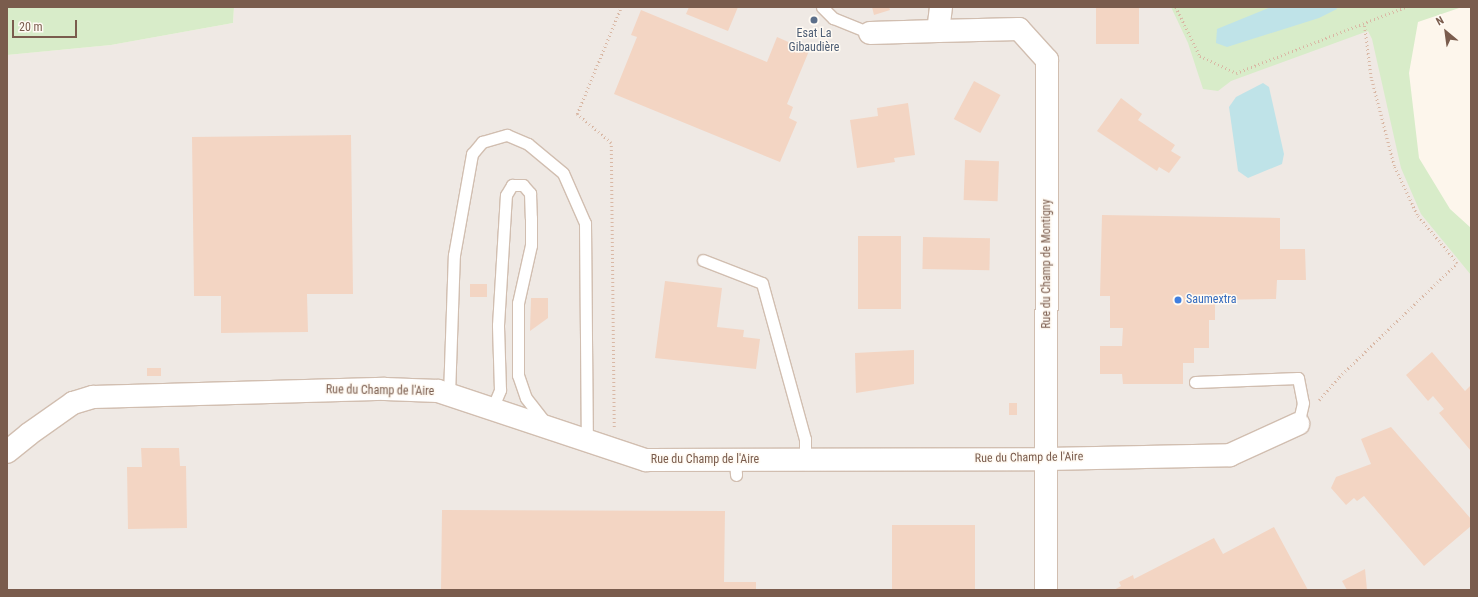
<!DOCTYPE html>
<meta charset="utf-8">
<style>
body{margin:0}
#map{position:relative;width:1478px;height:597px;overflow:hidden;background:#fdf6ec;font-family:"Roboto Condensed",sans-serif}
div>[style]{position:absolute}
.industrial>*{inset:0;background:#efe9e4}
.green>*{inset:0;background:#d8ecc9}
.water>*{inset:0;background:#bfe3e8}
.building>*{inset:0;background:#f3d5c3;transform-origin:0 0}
.path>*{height:2.5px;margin-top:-1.25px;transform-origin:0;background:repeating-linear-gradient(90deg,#d9b8a5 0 1px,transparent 0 4px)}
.roads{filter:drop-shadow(1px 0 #d1beb0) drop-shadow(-1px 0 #d1beb0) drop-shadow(0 1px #d1beb0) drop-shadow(0 -1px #d1beb0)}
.service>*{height:11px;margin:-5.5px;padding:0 5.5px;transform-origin:5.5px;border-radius:5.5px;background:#fff}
.minor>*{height:22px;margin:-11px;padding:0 11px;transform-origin:11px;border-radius:11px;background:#fff}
.dots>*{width:11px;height:11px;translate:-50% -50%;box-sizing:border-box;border:2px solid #fffaf3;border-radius:50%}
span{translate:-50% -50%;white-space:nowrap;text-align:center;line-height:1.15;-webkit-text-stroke:3px #fffaf3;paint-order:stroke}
.service-label{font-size:12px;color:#4e5e75}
.street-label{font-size:12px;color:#7a5c4d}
.shop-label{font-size:12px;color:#366cbe}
.left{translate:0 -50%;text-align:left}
.frame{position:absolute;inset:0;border:8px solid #7a5c4d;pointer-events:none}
.north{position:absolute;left:1426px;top:12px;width:40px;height:40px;-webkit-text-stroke:3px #fffaf3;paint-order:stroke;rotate:331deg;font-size:11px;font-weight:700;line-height:16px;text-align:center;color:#7a5c4d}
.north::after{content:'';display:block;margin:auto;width:14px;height:18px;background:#7a5c4d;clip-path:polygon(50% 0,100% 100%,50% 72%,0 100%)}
.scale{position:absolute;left:12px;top:20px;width:65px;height:18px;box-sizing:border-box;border:2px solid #7a5c4d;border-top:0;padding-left:5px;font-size:12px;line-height:14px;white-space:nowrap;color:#7a5c4d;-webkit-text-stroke:3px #fffaf3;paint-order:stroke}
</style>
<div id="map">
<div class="industrial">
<div style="clip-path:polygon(234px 7px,1385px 7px,1422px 205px,1471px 250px,1471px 590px,7px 590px,7px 55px,111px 45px,233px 23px)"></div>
</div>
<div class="green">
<div style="clip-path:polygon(7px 7px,234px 7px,233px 23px,111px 45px,7px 55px)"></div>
<div style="clip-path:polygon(1171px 7px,1462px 7px,1418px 22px,1409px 73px,1419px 158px,1450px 209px,1471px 228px,1471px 275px,1421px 214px,1401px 168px,1372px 39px,1368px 31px,1231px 81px,1218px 91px,1203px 89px,1188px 43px)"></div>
</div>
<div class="water">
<div style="clip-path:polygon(1271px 7px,1336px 7px,1337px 9px,1319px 18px,1227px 47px,1216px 43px,1217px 29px)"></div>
<div style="clip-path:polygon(1263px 83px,1269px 87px,1284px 154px,1282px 164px,1248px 178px,1238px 171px,1229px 107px,1236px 97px)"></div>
</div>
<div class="building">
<div style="clip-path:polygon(689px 7px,738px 7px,728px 31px,686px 14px)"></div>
<div style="clip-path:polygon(872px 7px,889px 7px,890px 10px,874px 15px)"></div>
<div style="left:1096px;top:7px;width:43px;height:37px"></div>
<div style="clip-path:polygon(641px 10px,767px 62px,777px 37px,809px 51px,787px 104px,793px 107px,789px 118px,797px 122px,780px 162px,614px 94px,637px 37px,631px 35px)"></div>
<div style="left:974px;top:81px;width:30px;height:43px;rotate:28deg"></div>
<div style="clip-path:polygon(1121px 98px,1142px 114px,1138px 120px,1175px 145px,1171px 151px,1181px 157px,1169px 173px,1159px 167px,1157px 171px,1097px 131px)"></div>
<div style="clip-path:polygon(908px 103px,915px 155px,894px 158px,895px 162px,857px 168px,850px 120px,878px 116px,877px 108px)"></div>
<div style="clip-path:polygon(351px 135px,353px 294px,307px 294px,308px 332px,221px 333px,221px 296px,194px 296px,192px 137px)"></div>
<div style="left:965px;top:160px;width:34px;height:40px;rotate:2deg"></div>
<div style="clip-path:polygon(1102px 215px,1280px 218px,1280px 249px,1305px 249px,1306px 280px,1277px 280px,1276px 299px,1215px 300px,1215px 320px,1209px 320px,1209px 348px,1194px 348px,1194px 363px,1183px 363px,1183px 384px,1123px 384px,1122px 374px,1100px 374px,1100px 346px,1122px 346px,1123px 328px,1110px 328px,1110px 296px,1100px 296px)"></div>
<div style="left:858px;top:236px;width:43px;height:73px"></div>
<div style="left:923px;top:237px;width:67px;height:32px;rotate:1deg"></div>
<div style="clip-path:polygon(665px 281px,722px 288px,717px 327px,744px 330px,743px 337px,760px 339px,756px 369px,655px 358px)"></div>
<div style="left:470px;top:284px;width:17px;height:13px"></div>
<div style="clip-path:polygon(531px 298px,548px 298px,548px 318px,530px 331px)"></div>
<div style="clip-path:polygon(914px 350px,914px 384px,856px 393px,855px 353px)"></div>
<div style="clip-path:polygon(1432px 352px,1465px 391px,1471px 385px,1471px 451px,1439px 413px,1444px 409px,1433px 396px,1428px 401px,1406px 375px)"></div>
<div style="left:147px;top:368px;width:14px;height:8px"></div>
<div style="left:1009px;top:403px;width:8px;height:12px"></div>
<div style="clip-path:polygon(1391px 427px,1471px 519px,1471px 526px,1424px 566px,1364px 496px,1357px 501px,1354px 498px,1346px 505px,1331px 488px,1336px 477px,1371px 464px,1361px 439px)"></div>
<div style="clip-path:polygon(141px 448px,179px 448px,180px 466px,186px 466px,187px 528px,128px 529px,127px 467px,142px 467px)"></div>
<div style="clip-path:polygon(442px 510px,725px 511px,724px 582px,756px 582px,756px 590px,441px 590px)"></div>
<div style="left:892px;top:525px;width:83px;height:65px"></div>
<div style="clip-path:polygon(1274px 527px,1308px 590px,1114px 590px,1121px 586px,1119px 582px,1133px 575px,1134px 579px,1214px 538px,1223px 554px)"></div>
<div style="clip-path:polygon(1365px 569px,1367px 590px,1347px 590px,1342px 581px)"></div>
</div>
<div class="path">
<div style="left:1176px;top:7px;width:55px;rotate:63.9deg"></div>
<div style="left:1200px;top:56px;width:40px;rotate:25deg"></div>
<div style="left:1236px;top:73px;width:181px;rotate:-21.3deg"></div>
<div style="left:1319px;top:400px;width:30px;rotate:-49deg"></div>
<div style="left:1339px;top:377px;width:164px;rotate:-44deg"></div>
<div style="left:1457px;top:263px;width:62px;rotate:-129.8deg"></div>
<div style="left:1417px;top:215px;width:54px;rotate:-115.1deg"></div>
<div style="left:1394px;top:166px;width:91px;rotate:-104.6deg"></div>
<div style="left:1371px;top:78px;width:55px;rotate:-97.3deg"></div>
<div style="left:614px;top:427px;width:284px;rotate:-90.6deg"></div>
<div style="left:611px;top:143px;width:45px;rotate:-139.5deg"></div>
<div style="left:577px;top:114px;width:116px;rotate:-67.6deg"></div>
</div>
<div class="roads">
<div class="service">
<div style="left:822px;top:7px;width:16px;rotate:45deg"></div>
<div style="left:833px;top:18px;width:40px;rotate:22deg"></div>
<div style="left:703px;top:260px;width:63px;rotate:21.3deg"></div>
<div style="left:762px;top:283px;width:162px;rotate:74.6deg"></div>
<div style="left:805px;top:439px;width:21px;rotate:90deg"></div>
<div style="left:1195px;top:382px;width:103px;rotate:-2.2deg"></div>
<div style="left:1298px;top:378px;width:25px;rotate:79deg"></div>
<div style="left:1303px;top:403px;width:22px;rotate:103deg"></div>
<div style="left:449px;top:395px;width:140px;rotate:-88deg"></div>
<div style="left:454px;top:255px;width:103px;rotate:-79.9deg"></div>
<div style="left:472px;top:154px;width:16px;rotate:-50deg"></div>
<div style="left:482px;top:142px;width:26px;rotate:-16deg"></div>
<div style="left:507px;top:135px;width:23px;rotate:23deg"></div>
<div style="left:528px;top:144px;width:45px;rotate:39.6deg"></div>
<div style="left:563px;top:173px;width:55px;rotate:66.3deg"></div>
<div style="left:585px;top:223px;width:218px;rotate:89.5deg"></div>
<div style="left:492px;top:409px;width:21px;rotate:-67deg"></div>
<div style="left:500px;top:390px;width:65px;rotate:-91.8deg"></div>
<div style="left:498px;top:325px;width:130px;rotate:-86.5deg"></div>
<div style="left:506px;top:195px;width:12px;rotate:-59deg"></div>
<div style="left:512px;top:185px;width:11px"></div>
<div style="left:523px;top:185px;width:11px;rotate:49deg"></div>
<div style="left:530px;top:193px;width:25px;rotate:88deg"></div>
<div style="left:531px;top:218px;width:27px;rotate:90deg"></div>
<div style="left:531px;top:245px;width:59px;rotate:102.6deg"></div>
<div style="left:518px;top:303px;width:72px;rotate:90deg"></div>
<div style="left:518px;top:375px;width:24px;rotate:71deg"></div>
<div style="left:526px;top:398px;width:33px;rotate:52deg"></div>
<div style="left:735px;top:460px;width:15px;rotate:86deg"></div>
</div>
<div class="minor">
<div style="left:941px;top:7px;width:24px;rotate:97deg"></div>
<div style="left:938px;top:31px;width:81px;rotate:-1.4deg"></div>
<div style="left:1019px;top:29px;width:42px;rotate:47.9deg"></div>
<div style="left:1047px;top:60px;width:530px;rotate:90.11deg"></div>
<div style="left:870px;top:33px;width:68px;rotate:-1.7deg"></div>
<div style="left:7px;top:452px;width:28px;rotate:-39deg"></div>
<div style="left:29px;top:434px;width:54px;rotate:-35.2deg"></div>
<div style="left:73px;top:403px;width:21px;rotate:-17deg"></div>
<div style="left:93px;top:397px;width:292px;rotate:-1.6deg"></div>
<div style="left:385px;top:389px;width:53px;rotate:2.2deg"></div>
<div style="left:438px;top:391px;width:219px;rotate:18.4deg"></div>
<div style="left:646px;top:460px;width:400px;rotate:-0.1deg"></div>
<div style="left:1046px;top:459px;width:184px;rotate:-1.2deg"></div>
<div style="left:1230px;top:455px;width:75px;rotate:-24.5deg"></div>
</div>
</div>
<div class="dots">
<div style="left:814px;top:20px;background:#5c6f8a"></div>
<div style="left:1178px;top:300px;background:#3f7fe0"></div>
</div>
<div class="service-label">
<span style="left:814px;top:41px">Esat La<br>Gibaudière</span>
</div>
<div class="street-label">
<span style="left:1047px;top:264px;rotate:-90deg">Rue du Champ de Montigny</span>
<span style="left:380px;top:391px;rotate:1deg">Rue du Champ de l'Aire</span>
<span style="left:1029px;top:458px;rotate:-1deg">Rue du Champ de l'Aire</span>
<span style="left:705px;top:460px">Rue du Champ de l'Aire</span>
</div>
<div class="shop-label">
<span class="left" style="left:1186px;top:300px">Saumextra</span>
</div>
<div class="frame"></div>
<div class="north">N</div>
<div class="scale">20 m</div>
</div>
